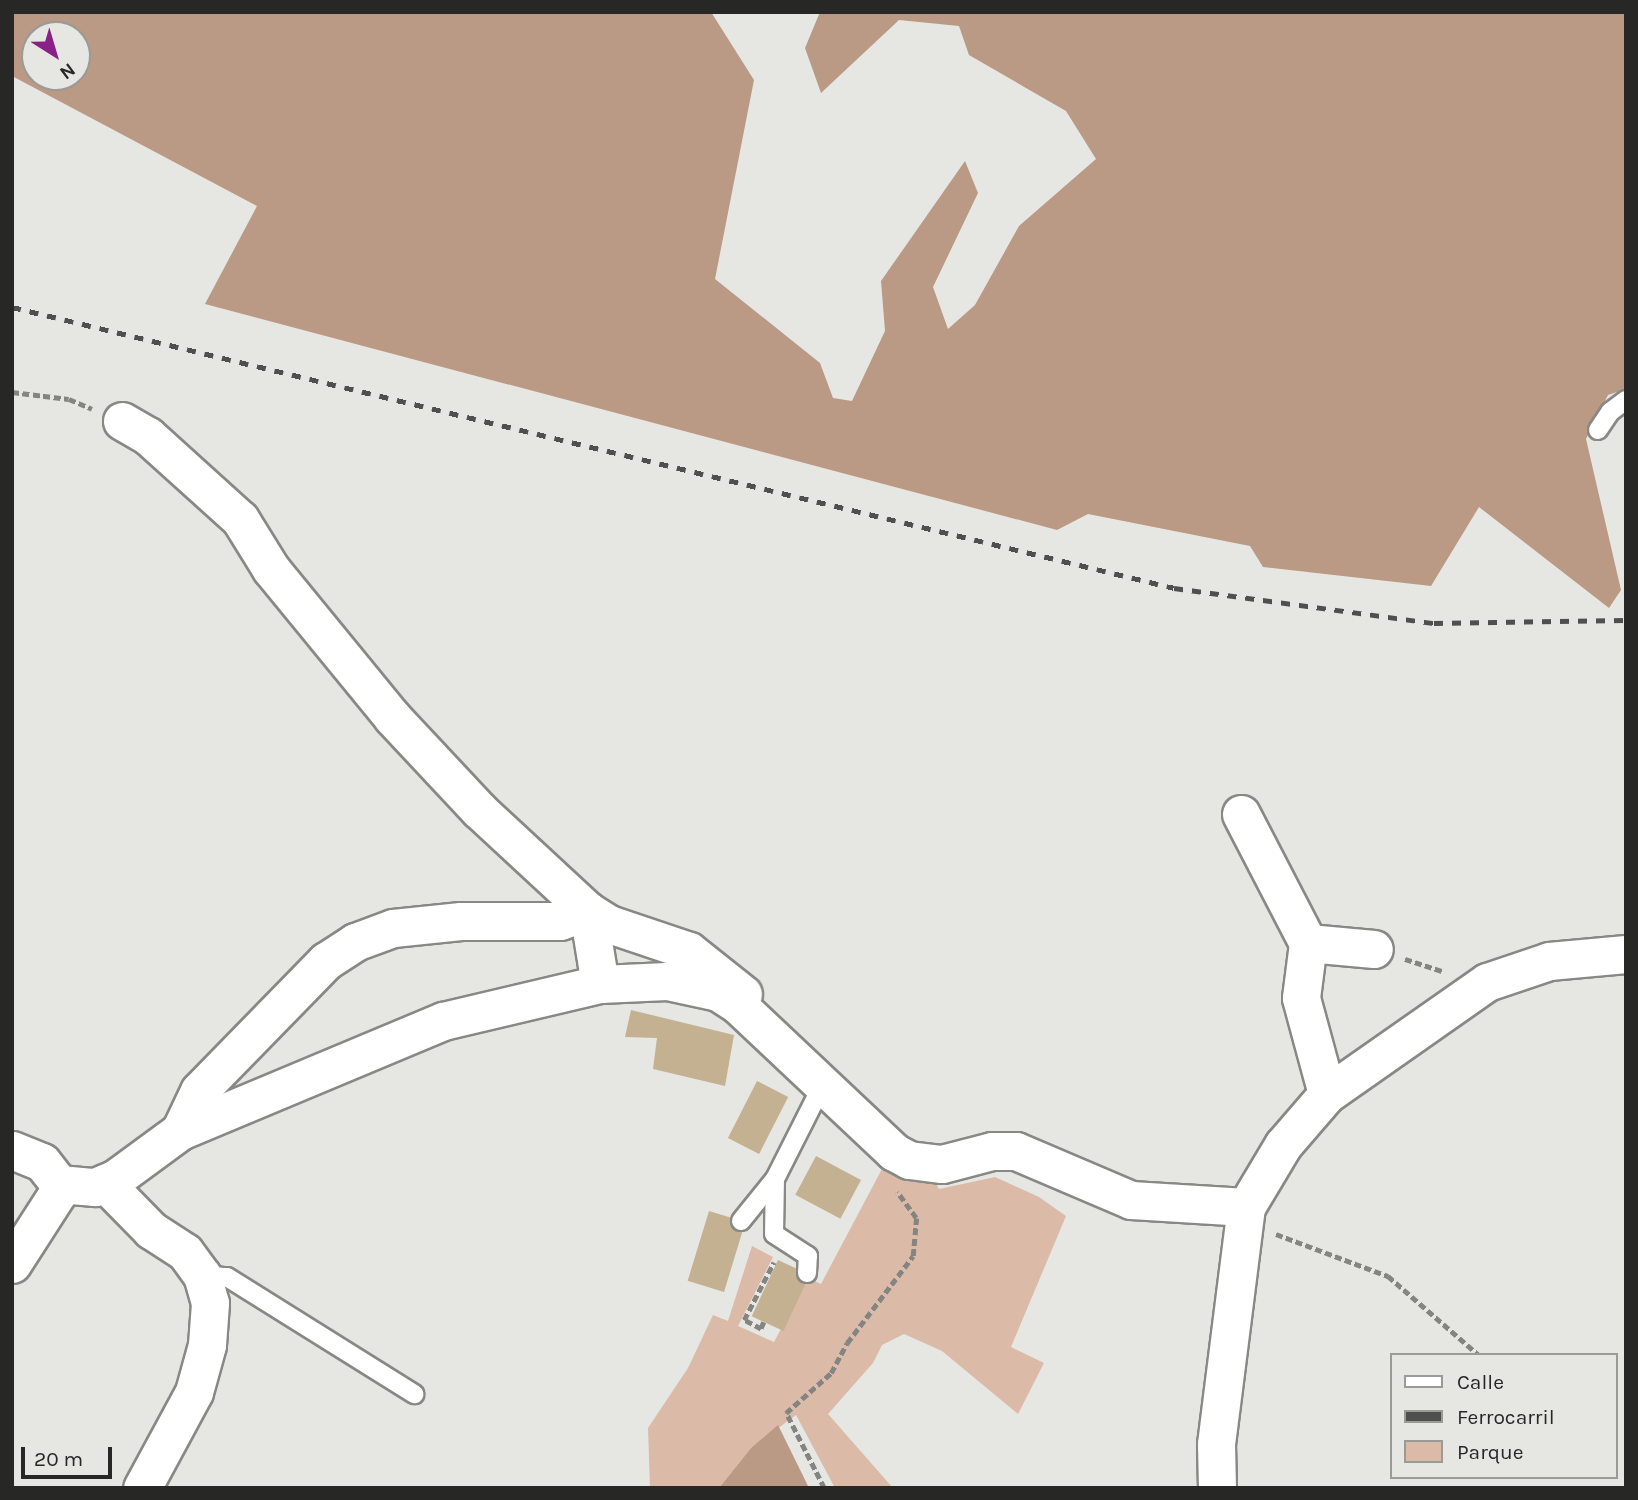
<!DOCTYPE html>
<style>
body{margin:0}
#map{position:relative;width:1638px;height:1500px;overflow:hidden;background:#e6e6e3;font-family:Karla,sans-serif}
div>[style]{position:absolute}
.green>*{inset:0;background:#dbbba8}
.forest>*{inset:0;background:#ba9985}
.building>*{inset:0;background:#c4b191;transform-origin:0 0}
.path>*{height:4.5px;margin-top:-2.25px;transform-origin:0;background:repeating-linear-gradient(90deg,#848481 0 7px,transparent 0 10.5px)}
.roads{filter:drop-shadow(2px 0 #888885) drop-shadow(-2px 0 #888885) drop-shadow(0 2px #888885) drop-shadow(0 -2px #888885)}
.service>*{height:18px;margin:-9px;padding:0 9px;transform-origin:9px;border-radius:9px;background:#fff}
.minor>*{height:37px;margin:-18.5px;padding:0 18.5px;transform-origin:18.5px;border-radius:18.5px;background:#fff}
.rail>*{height:5px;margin-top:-2.5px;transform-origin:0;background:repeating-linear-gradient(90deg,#4f4f4d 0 9px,transparent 0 18px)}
span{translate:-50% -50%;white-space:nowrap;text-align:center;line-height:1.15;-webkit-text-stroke:7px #e6e6e3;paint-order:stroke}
.frame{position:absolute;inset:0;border:14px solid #272725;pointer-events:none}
.legend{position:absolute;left:1390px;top:1353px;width:228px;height:126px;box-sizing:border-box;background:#e6e6e3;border:2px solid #9a9a97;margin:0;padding:9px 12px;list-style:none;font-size:21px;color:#272725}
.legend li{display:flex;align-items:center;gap:14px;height:35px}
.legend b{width:35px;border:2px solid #9a9a97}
.north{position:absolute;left:21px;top:21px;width:70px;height:70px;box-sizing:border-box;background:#e6e6e3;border:2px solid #9a9a97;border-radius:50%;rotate:143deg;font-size:19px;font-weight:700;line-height:28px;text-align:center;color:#272725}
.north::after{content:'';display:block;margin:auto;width:24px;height:32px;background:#892187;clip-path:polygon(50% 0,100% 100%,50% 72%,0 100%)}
.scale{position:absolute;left:21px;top:1447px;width:91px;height:32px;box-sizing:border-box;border:4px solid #272725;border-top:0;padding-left:9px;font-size:21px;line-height:24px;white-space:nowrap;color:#272725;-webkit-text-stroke:5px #e6e6e3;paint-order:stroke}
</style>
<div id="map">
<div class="green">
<div style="clip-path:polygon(883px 1167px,933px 1178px,939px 1189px,995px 1177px,1039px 1197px,1066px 1216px,1011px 1347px,1044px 1363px,1018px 1414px,942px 1351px,904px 1334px,882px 1345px,873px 1363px,828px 1414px,893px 1488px,835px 1488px,796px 1415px,751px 1448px,719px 1488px,650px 1488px,648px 1428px,688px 1368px,713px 1315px,728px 1321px,752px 1246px,773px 1257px,738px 1326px,774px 1342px,808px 1278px,821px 1284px)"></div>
</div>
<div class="forest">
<div style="clip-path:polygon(evenodd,12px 12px,711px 12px,754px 80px,715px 279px,820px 363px,833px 398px,852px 401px,885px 331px,881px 281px,965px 161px,978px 193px,933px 287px,948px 329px,975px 305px,1019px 226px,1096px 159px,1066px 111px,969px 55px,959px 26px,899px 20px,821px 93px,805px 48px,820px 12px,1626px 12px,1626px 389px,1608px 395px,1586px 439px,1621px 590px,1609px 608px,1479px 507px,1431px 586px,1263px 567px,1250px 546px,1088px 514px,1057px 530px,205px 304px,257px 206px,12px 76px,12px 12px,35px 35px,77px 35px,77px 77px,35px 77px,35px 35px)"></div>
<div style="clip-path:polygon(778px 1425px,809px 1488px,719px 1488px,751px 1448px)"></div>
</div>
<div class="building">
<div style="clip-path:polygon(631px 1010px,734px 1035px,725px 1086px,653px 1069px,657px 1038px,625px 1037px)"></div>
<div style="left:757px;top:1081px;width:35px;height:64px;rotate:27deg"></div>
<div style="left:816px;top:1156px;width:51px;height:44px;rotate:28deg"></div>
<div style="left:709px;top:1211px;width:38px;height:73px;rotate:17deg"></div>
<div style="left:778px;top:1260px;width:35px;height:62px;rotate:25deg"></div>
</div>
<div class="path">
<div style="left:12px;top:392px;width:57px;rotate:7deg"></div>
<div style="left:69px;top:399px;width:25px;rotate:23deg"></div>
<div style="left:1405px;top:959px;width:40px;rotate:18deg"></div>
<div style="left:1276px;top:1234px;width:120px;rotate:20.6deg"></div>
<div style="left:1388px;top:1276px;width:121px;rotate:41deg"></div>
<div style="left:764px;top:1322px;width:8px;rotate:113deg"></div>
<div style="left:761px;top:1329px;width:19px;rotate:-152deg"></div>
<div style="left:744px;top:1320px;width:65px;rotate:-62.7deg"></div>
<div style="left:824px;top:1488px;width:84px;rotate:-116.9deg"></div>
<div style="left:786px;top:1413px;width:60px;rotate:-41.6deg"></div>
<div style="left:831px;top:1373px;width:34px;rotate:-62deg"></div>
<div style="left:847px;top:1343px;width:109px;rotate:-52.8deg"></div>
<div style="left:913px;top:1256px;width:38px;rotate:-85deg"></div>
<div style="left:916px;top:1218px;width:32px;rotate:-126deg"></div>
</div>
<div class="roads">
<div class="service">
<div style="left:1598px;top:430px;width:22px;rotate:-56deg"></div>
<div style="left:1610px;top:412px;width:20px;rotate:-37deg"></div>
<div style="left:741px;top:1221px;width:54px;rotate:-51deg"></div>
<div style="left:807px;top:1273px;width:17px;rotate:-87deg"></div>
<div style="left:808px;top:1256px;width:40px;rotate:-147.1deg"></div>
<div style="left:774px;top:1234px;width:55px;rotate:-89deg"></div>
<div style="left:775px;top:1179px;width:106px;rotate:-63.2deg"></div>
<div style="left:202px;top:1275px;width:25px;rotate:5deg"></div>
<div style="left:227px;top:1277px;width:221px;rotate:32deg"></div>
</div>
<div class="minor">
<div style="left:122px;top:421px;width:30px;rotate:30deg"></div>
<div style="left:148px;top:436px;width:124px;rotate:42.1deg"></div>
<div style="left:240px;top:519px;width:59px;rotate:58.2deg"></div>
<div style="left:271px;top:569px;width:191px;rotate:50.7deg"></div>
<div style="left:392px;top:717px;width:127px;rotate:46.9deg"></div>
<div style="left:479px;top:810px;width:149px;rotate:42.8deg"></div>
<div style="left:588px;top:911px;width:25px;rotate:32deg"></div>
<div style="left:609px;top:924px;width:84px;rotate:18.6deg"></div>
<div style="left:689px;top:951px;width:69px;rotate:38.5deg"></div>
<div style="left:1241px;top:814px;width:145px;rotate:62.6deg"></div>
<div style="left:1308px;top:943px;width:55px;rotate:97.3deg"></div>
<div style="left:1301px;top:998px;width:99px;rotate:74.8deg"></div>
<div style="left:1308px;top:943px;width:66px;rotate:5.2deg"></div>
<div style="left:180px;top:1131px;width:44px;rotate:-64.6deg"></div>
<div style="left:199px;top:1091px;width:182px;rotate:-45.7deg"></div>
<div style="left:326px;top:961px;width:35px;rotate:-33deg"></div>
<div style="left:355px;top:942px;width:40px;rotate:-20.2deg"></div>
<div style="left:393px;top:928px;width:68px;rotate:-5.9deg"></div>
<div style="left:461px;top:921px;width:99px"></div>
<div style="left:560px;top:921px;width:30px;rotate:-20deg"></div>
<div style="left:588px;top:911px;width:74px;rotate:80.7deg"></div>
<div style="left:12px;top:1150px;width:32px;rotate:22deg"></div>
<div style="left:42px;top:1162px;width:28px;rotate:52deg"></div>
<div style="left:59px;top:1184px;width:10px;rotate:101deg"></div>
<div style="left:57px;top:1194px;width:83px;rotate:122.7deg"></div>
<div style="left:105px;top:1183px;width:66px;rotate:45.6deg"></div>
<div style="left:151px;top:1230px;width:40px;rotate:32.9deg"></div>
<div style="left:185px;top:1252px;width:29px;rotate:54deg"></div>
<div style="left:202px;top:1275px;width:29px;rotate:74deg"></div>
<div style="left:210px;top:1303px;width:42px;rotate:94.1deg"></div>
<div style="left:207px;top:1345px;width:49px;rotate:105.5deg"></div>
<div style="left:194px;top:1392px;width:109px;rotate:118.4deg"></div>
<div style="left:59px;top:1184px;width:36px;rotate:5deg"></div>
<div style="left:95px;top:1187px;width:23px;rotate:-23deg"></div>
<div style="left:116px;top:1178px;width:79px;rotate:-36.3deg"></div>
<div style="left:180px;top:1131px;width:285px;rotate:-22.7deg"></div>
<div style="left:443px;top:1021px;width:161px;rotate:-13.3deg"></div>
<div style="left:600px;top:984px;width:67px;rotate:-2.6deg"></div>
<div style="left:667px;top:981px;width:52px;rotate:12.2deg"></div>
<div style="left:718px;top:992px;width:24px;rotate:33deg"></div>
<div style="left:738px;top:1005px;width:214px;rotate:43.3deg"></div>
<div style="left:894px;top:1152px;width:17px;rotate:28deg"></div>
<div style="left:909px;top:1160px;width:33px;rotate:7deg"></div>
<div style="left:942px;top:1164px;width:52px;rotate:-14.6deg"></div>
<div style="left:992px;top:1151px;width:24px"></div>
<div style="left:1016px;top:1151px;width:125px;rotate:23.1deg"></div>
<div style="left:1131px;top:1200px;width:115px;rotate:3.5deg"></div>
<div style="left:1217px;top:1488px;width:44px;rotate:-91.3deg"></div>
<div style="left:1216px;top:1444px;width:239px;rotate:-82.8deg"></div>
<div style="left:1246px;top:1207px;width:72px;rotate:-59.2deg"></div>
<div style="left:1283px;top:1145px;width:67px;rotate:-49.2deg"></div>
<div style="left:1327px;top:1094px;width:195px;rotate:-35deg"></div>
<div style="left:1487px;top:982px;width:65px;rotate:-18.7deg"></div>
<div style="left:1549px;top:961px;width:77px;rotate:-5.2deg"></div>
</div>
</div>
<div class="rail">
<div style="left:12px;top:307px;width:1195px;rotate:13.59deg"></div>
<div style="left:1174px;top:588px;width:262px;rotate:7.7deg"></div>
<div style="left:1434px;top:623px;width:192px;rotate:-0.9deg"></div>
</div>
<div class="frame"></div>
<ul class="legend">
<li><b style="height:9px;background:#fff"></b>Calle</li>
<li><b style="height:9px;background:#4f4f4d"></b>Ferrocarril</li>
<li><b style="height:19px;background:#dbbba8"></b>Parque</li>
</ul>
<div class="north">N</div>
<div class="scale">20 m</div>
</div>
